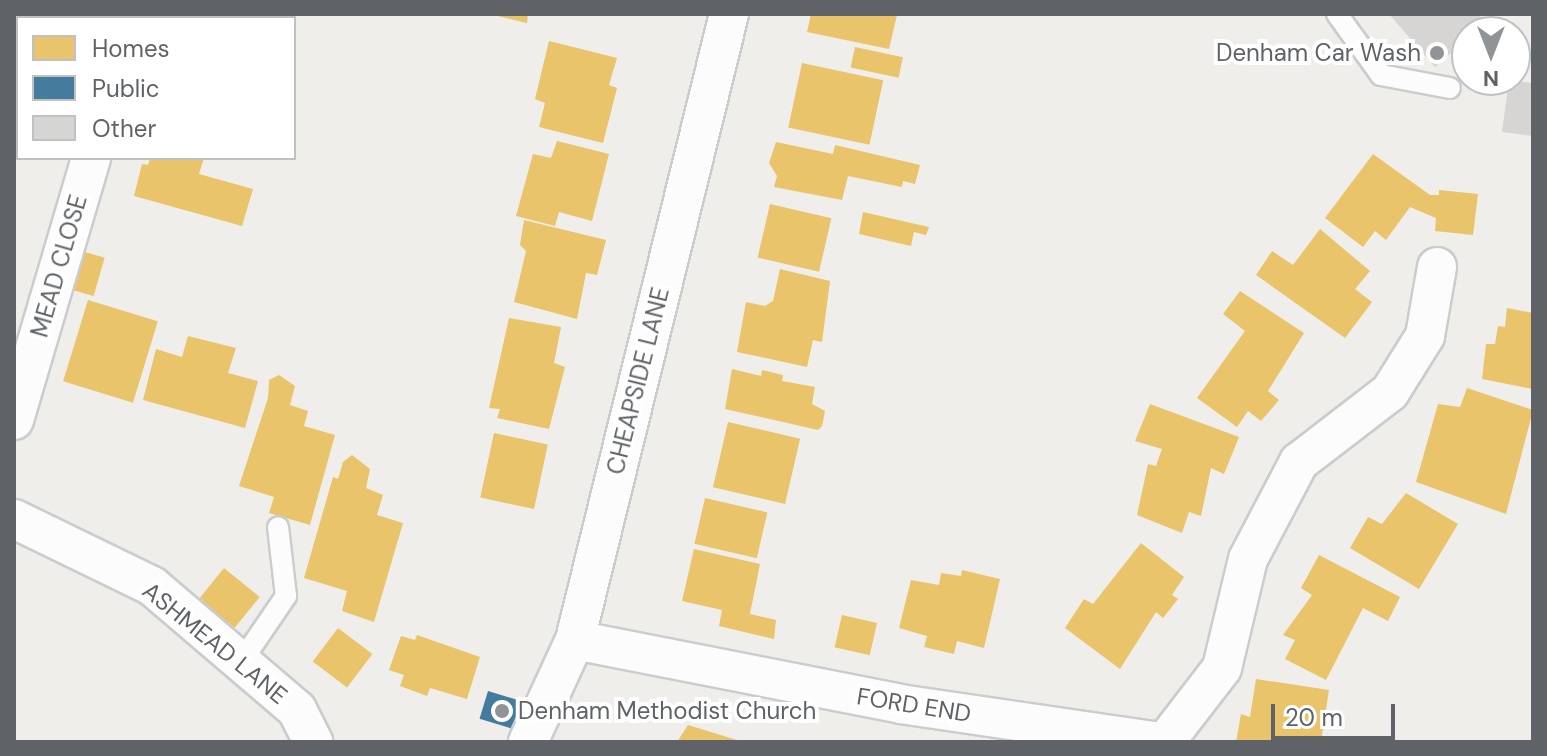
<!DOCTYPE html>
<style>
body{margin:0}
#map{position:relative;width:1547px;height:756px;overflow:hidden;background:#efeeea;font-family:"DM Sans",sans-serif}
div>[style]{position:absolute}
.homes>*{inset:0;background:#e9c46a;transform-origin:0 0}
.public>*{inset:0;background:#457b9d;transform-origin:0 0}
.building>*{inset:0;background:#d6d5d3}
.roads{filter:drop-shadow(2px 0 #cbcccc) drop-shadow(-2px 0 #cbcccc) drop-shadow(0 2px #cbcccc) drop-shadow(0 -2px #cbcccc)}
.lane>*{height:20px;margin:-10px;padding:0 10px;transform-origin:10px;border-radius:10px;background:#fdfcfc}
.street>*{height:38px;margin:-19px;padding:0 19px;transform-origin:19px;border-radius:19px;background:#fdfcfc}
.dots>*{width:22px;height:22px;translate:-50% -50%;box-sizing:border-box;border:4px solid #fff;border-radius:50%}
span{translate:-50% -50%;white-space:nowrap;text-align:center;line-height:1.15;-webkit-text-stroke:8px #fff;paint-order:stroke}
.poi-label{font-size:24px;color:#5f6368}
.right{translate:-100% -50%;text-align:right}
.left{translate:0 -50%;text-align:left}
.street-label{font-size:24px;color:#5f6368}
.frame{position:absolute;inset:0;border:16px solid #5f6368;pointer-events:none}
.legend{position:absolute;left:16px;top:16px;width:280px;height:144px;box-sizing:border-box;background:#fff;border:2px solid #bfc1c3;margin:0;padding:10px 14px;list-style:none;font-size:24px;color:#5f6368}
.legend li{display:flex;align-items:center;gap:16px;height:40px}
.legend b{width:40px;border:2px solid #bfc1c3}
.north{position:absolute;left:1451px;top:16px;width:80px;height:80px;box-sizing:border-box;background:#fff;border:2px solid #bfc1c3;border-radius:50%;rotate:180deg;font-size:22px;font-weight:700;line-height:32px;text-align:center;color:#5f6368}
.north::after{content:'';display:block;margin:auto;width:28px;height:36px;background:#919496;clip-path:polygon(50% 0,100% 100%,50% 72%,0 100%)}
.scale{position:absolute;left:1271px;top:704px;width:124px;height:36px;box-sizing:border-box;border:4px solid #5f6368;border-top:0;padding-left:10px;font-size:24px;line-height:28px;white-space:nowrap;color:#5f6368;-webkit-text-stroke:6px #fff;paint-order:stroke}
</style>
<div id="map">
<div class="homes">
<div style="clip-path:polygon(233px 14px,232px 18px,188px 15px,188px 14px)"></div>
<div style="clip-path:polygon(494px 14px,528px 14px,527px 23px,494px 15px)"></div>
<div style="clip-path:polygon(811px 14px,893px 14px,897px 15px,889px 49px,807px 32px)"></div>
<div style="clip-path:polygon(549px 41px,617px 58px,609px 85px,617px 88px,603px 143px,539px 127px,545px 103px,535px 99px)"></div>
<div style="left:855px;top:47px;width:49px;height:21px;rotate:12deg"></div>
<div style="left:802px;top:63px;width:83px;height:66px;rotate:12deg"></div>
<div style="clip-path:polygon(557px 141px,609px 154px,592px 221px,559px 212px,555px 226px,516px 216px,533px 154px,551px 158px)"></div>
<div style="clip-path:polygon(776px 142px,833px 154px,835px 145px,920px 165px,915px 184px,903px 181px,902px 187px,848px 176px,842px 200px,774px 187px,777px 176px,769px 163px)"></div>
<div style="clip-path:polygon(1373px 154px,1430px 195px,1439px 195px,1439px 190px,1478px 194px,1473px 235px,1435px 231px,1436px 218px,1410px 207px,1386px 240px,1375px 231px,1363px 247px,1325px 218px)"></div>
<div style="clip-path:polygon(150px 158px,204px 158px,199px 174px,253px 189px,242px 226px,134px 196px,142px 164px,148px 165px)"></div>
<div style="left:770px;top:204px;width:63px;height:55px;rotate:13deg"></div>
<div style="clip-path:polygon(863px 212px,929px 227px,926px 235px,914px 232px,911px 246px,859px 234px)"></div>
<div style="clip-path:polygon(524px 220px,606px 240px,597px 275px,586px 273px,577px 319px,514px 302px,526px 251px,520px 245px)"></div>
<div style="clip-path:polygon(1320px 229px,1370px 271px,1355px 289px,1372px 302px,1345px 338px,1256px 275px,1272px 251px,1293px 265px)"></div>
<div style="left:71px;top:248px;width:35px;height:40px;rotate:16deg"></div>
<div style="clip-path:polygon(780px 269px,830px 281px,822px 342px,813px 340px,807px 367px,737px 352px,746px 302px,765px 306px,773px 301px)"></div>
<div style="clip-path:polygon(1240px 291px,1304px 333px,1268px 391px,1279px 400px,1261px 421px,1248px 411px,1237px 427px,1197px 398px,1245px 331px,1223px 314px)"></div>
<div style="left:88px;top:300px;width:73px;height:85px;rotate:17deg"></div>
<div style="clip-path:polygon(1507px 308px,1533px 313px,1533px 389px,1482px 379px,1486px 344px,1495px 344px,1498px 326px,1505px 327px)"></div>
<div style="clip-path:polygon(509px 318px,561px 327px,554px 363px,565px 367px,549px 429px,497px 418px,500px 409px,489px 408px)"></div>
<div style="clip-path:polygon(188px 336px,236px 348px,228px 373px,258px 381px,245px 428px,143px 400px,156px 349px,182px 357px)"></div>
<div style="clip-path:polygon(732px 369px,761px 376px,762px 370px,783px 375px,782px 381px,815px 387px,812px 404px,825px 411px,822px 426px,818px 430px,725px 409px)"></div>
<div style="clip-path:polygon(279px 375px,295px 386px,290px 405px,308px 411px,304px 426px,335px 435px,310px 525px,269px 513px,274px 497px,239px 486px,268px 398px,269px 380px)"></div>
<div style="clip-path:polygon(1467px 388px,1533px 410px,1506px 514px,1416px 482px,1438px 404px,1460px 407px)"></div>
<div style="clip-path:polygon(1150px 404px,1239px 437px,1224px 474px,1211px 468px,1201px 516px,1189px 512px,1182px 533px,1137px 515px,1148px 464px,1156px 466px,1162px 449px,1135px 441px)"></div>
<div style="left:728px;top:422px;width:74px;height:67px;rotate:13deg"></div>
<div style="left:494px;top:433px;width:55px;height:66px;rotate:12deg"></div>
<div style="clip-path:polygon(352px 455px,370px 469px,366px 488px,383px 495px,377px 515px,403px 523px,374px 622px,342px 611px,347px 591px,304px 578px,333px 477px,338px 479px,343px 462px)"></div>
<div style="clip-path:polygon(1406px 493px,1458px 524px,1419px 589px,1350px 548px,1368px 517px,1382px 524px)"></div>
<div style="left:705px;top:498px;width:64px;height:47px;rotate:13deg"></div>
<div style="clip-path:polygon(1141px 543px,1184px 577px,1172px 595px,1178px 599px,1163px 618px,1156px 612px,1120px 669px,1065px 628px,1084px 599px,1093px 604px)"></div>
<div style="clip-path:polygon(694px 549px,760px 564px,750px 614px,776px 620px,774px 639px,719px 626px,722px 610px,682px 601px)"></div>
<div style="clip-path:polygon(1319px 555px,1400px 597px,1388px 621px,1363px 608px,1326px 680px,1285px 659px,1295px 640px,1283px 635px,1312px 595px,1301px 588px)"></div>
<div style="left:224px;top:568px;width:46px;height:43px;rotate:39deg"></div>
<div style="clip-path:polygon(962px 570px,1000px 579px,984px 648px,957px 641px,954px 654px,924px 647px,927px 636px,899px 628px,911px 580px,939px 585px,941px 573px,961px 576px)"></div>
<div style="left:842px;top:615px;width:36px;height:33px;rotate:13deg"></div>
<div style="left:338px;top:628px;width:43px;height:42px;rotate:37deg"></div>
<div style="clip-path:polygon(417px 635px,480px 657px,467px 699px,430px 688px,427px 696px,400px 686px,404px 675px,389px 670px,401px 636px,415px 640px)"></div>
<div style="clip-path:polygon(1256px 679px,1329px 690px,1321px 742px,1236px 742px,1241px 714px,1250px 717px)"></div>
<div style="clip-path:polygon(688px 725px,740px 741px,740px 742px,677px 742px)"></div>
</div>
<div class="public">
<div style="left:488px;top:691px;width:38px;height:29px;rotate:17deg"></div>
</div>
<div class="building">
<div style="clip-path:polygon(1389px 14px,1478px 14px,1486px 23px,1467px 32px,1467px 39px,1435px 67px)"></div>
<div style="clip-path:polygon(1509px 80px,1533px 83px,1533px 136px,1502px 132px)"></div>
</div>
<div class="roads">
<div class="lane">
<div style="left:1337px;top:14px;width:75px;rotate:54.2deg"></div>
<div style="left:1381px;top:75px;width:70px;rotate:10.7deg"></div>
<div style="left:241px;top:662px;width:80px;rotate:-55.7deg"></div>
<div style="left:286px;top:596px;width:69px;rotate:-96.6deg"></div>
</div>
<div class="street">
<div style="left:132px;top:18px;width:4px;rotate:-76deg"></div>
<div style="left:14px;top:420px;width:273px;rotate:-73.6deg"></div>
<div style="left:14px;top:519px;width:153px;rotate:25.9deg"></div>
<div style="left:152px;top:586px;width:191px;rotate:40.5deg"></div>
<div style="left:297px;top:710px;width:36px;rotate:63deg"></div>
<div style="left:575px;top:640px;width:331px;rotate:11.1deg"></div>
<div style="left:900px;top:704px;width:263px;rotate:8.3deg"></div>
<div style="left:528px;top:742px;width:112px;rotate:-65.3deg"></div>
<div style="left:575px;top:640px;width:645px;rotate:-76.18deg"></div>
<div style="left:1165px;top:742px;width:93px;rotate:-52.4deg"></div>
<div style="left:1222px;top:668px;width:112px;rotate:-76.6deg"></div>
<div style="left:1248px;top:559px;width:110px;rotate:-62.3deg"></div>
<div style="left:1299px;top:462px;width:115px;rotate:-37.6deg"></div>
<div style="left:1390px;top:392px;width:66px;rotate:-58deg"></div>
<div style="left:1425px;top:336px;width:70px;rotate:-80.1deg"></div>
</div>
</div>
<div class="dots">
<div style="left:1437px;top:53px;background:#919496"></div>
<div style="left:502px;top:711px;background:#919496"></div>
</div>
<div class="poi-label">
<span class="right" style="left:1421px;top:53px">Denham Car Wash</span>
<span class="left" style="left:518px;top:711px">Denham Methodist Church</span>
</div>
<div class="street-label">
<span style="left:59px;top:266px;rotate:-74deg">MEAD CLOSE</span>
<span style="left:638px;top:381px;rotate:-76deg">CHEAPSIDE LANE</span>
<span style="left:215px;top:643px;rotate:39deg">ASHMEAD LANE</span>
<span style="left:914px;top:705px;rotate:9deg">FORD END</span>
</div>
<div class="frame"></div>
<ul class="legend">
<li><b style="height:22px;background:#e9c46a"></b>Homes</li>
<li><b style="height:22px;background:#457b9d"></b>Public</li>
<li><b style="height:22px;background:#d6d5d3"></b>Other</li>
</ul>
<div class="north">N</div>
<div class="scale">20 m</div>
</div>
